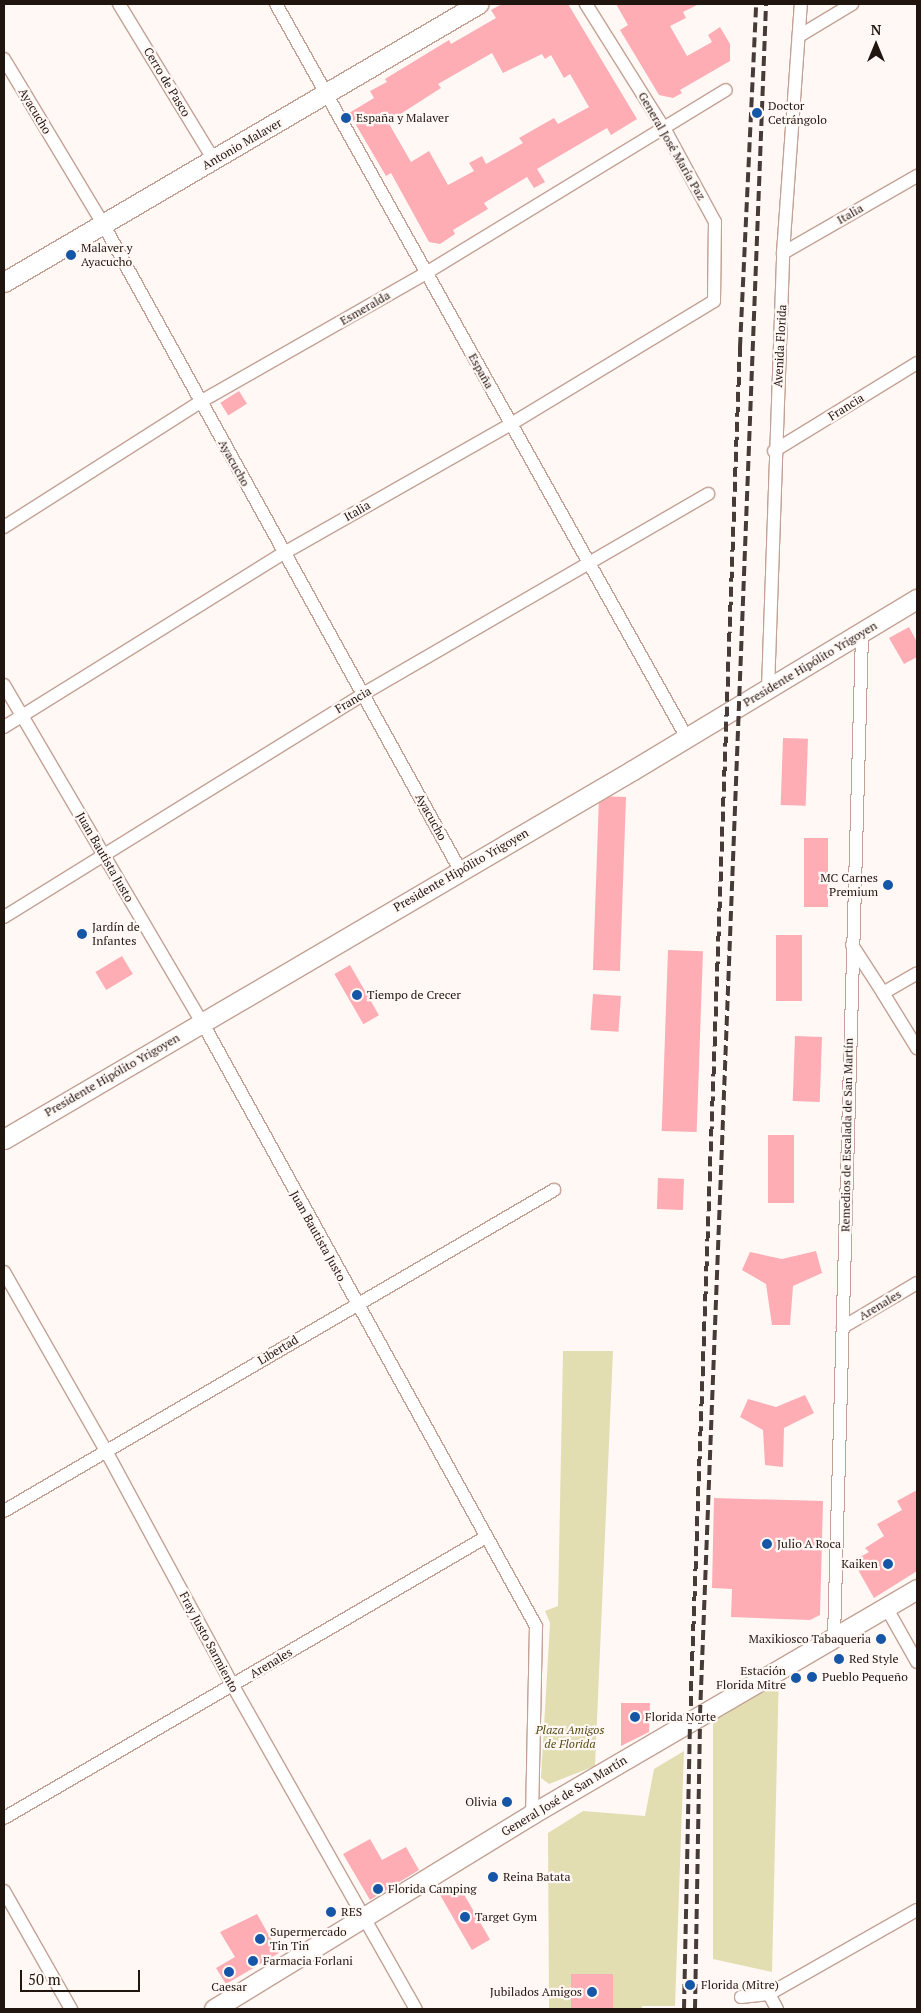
<!DOCTYPE html>
<meta charset="utf-8">
<style>
body{margin:0}
#map{position:relative;width:921px;height:2013px;overflow:hidden;background:#fff8f5;font-family:"PT Serif",serif}
div>[style]{position:absolute}
.green>*{inset:0;background:#e3ddb2}
.building>*{inset:0;background:#feadb5;transform-origin:0 0}
.roads{filter:drop-shadow(1px 0 #c3a295) drop-shadow(-1px 0 #c3a295) drop-shadow(0 1px #c3a295) drop-shadow(0 -1px #c3a295)}
.street>*{height:12px;margin:-6px;padding:0 6px;transform-origin:6px;border-radius:6px;background:#fff}
.secondary>*{height:19px;margin:-9.5px;padding:0 9.5px;transform-origin:9.5px;border-radius:9.5px;background:#fff}
.rail>*{height:4px;margin-top:-2px;transform-origin:0;background:repeating-linear-gradient(90deg,#463b36 0 10px,transparent 0 15px)}
.dots>*{width:14px;height:14px;translate:-50% -50%;box-sizing:border-box;border:2px solid #fff8f5;border-radius:50%}
span{translate:-50% -50%;white-space:nowrap;text-align:center;line-height:1.15;-webkit-text-stroke:4.5px #fff8f5;paint-order:stroke}
.street-label{font-size:12px;color:#211510}
.poi-label{font-size:12px;color:#211510}
.left{translate:0 -50%;text-align:left}
.right{translate:-100% -50%;text-align:right}
.park-label{font-size:12px;color:#564d15;font-style:italic}
.frame{position:absolute;inset:0;border:5px solid #211510;pointer-events:none}
.north{position:absolute;left:851px;top:20px;width:50px;height:50px;-webkit-text-stroke:4px #fff8f5;paint-order:stroke;rotate:0deg;font-size:14px;font-weight:700;line-height:20px;text-align:center;color:#211510}
.north::after{content:'';display:block;margin:auto;width:18px;height:22px;background:#211510;clip-path:polygon(50% 0,100% 100%,50% 72%,0 100%)}
.scale{position:absolute;left:20px;top:1970px;width:120px;height:22px;box-sizing:border-box;border:2px solid #211510;border-top:0;padding-left:6px;font-size:15px;line-height:18px;white-space:nowrap;color:#211510;-webkit-text-stroke:4px #fff8f5;paint-order:stroke}
</style>
<div id="map">
<div class="green">
<div style="clip-path:polygon(563px 1351px,613px 1351px,595px 1766px,549px 1784px,541px 1778px,550px 1623px,545px 1611px,558px 1606px)"></div>
<div style="clip-path:polygon(779px 1669px,772px 1972px,713px 1959px,713px 1708px)"></div>
<div style="clip-path:polygon(684px 1751px,675px 2006px,642px 2006px,642px 2009px,549px 2009px,548px 1833px,583px 1811px,645px 1816px,654px 1769px)"></div>
</div>
<div class="building">
<div style="clip-path:polygon(evenodd,502px 4px,568px 4px,637px 119px,611px 135px,607px 128px,537px 169px,545px 182px,534px 188px,527px 177px,484px 203px,488px 209px,453px 230px,455px 234px,440px 244px,429px 242px,391px 173px,386px 176px,349px 113px,374px 98px,370px 91px,387px 82px,385px 79px,449px 40px,451px 44px,496px 18px,491px 10px,502px 4px,492px 53px,503px 73px,542px 54px,545px 59px,551px 55px,564px 78px,570px 74px,589px 107px,558px 124px,554px 118px,519px 138px,523px 143px,486px 164px,482px 156px,469px 163px,474px 171px,448px 185px,429px 151px,411px 162px,388px 122px,441px 88px,438px 84px,492px 53px)"></div>
<div style="clip-path:polygon(616px 4px,699px 4px,683px 12px,686px 18px,670px 26px,687px 56px,712px 42px,708px 35px,720px 27px,730px 44px,730px 61px,680px 90px,682px 93px,673px 98px,659px 95px,620px 30px,628px 25px)"></div>
<div style="left:239px;top:391px;width:15px;height:22px;rotate:58deg"></div>
<div style="clip-path:polygon(909px 627px,917px 642px,917px 657px,904px 664px,889px 638px)"></div>
<div style="left:783px;top:738px;width:25px;height:67px;rotate:2deg"></div>
<div style="left:626px;top:797px;width:174px;height:27px;rotate:92deg"></div>
<div style="left:804px;top:838px;width:24px;height:69px"></div>
<div style="left:776px;top:935px;width:26px;height:66px"></div>
<div style="left:668px;top:950px;width:35px;height:181px;rotate:2deg"></div>
<div style="left:122px;top:956px;width:21px;height:31px;rotate:59deg"></div>
<div style="left:350px;top:965px;width:58px;height:18px;rotate:60deg"></div>
<div style="left:593px;top:994px;width:28px;height:36px;rotate:4deg"></div>
<div style="left:795px;top:1036px;width:27px;height:65px;rotate:2deg"></div>
<div style="left:768px;top:1135px;width:26px;height:68px"></div>
<div style="left:658px;top:1178px;width:26px;height:31px;rotate:2deg"></div>
<div style="clip-path:polygon(816px 1251px,822px 1273px,793px 1286px,790px 1325px,772px 1325px,766px 1284px,742px 1270px,750px 1252px,782px 1259px)"></div>
<div style="clip-path:polygon(805px 1395px,814px 1413px,784px 1428px,783px 1467px,765px 1465px,763px 1430px,740px 1417px,748px 1399px,776px 1407px)"></div>
<div style="clip-path:polygon(917px 1490px,917px 1571px,874px 1598px,853px 1561px,869px 1552px,865px 1548px,884px 1536px,877px 1524px,902px 1510px,897px 1501px)"></div>
<div style="clip-path:polygon(714px 1498px,823px 1501px,820px 1615px,810px 1620px,731px 1617px,732px 1589px,712px 1588px)"></div>
<div style="clip-path:polygon(621px 1703px,650px 1703px,649px 1732px,621px 1746px)"></div>
<div style="clip-path:polygon(370px 1839px,382px 1860px,406px 1847px,419px 1870px,370px 1900px,343px 1854px)"></div>
<div style="left:458px;top:1884px;width:64px;height:21px;rotate:60deg"></div>
<div style="clip-path:polygon(257px 1914px,279px 1953px,226px 1984px,216px 1968px,235px 1957px,220px 1932px)"></div>
<div style="left:613px;top:1974px;width:35px;height:42px;rotate:90deg"></div>
</div>
<div class="roads">
<div class="street">
<div style="left:119px;top:4px;width:183px;rotate:58.7deg"></div>
<div style="left:276px;top:4px;width:841px;rotate:60.75deg"></div>
<div style="left:799px;top:36px;width:62px;rotate:-31.1deg"></div>
<div style="left:4px;top:59px;width:192px;rotate:59deg"></div>
<div style="left:103px;top:224px;width:738px;rotate:61.07deg"></div>
<div style="left:783px;top:253px;width:155px;rotate:-29.9deg"></div>
<div style="left:774px;top:451px;width:168px;rotate:-31.6deg"></div>
<div style="left:4px;top:527px;width:232px;rotate:-32.5deg"></div>
<div style="left:200px;top:402px;width:260px;rotate:-29.7deg"></div>
<div style="left:426px;top:273px;width:351px;rotate:-31.4deg"></div>
<div style="left:4px;top:685px;width:391px;rotate:59.6deg"></div>
<div style="left:202px;top:1022px;width:690px;rotate:61.06deg"></div>
<div style="left:536px;top:1626px;width:188px;rotate:91.2deg"></div>
<div style="left:768px;top:689px;width:436px;rotate:-88deg"></div>
<div style="left:783px;top:253px;width:250px;rotate:-85.9deg"></div>
<div style="left:4px;top:727px;width:330px;rotate:-31.9deg"></div>
<div style="left:284px;top:553px;width:261px;rotate:-29.6deg"></div>
<div style="left:511px;top:424px;width:237px;rotate:-31.2deg"></div>
<div style="left:714px;top:301px;width:79px;rotate:-89.3deg"></div>
<div style="left:715px;top:222px;width:105px;rotate:-118.5deg"></div>
<div style="left:665px;top:130px;width:149px;rotate:-122.1deg"></div>
<div style="left:4px;top:917px;width:423px;rotate:-31.8deg"></div>
<div style="left:363px;top:694px;width:399px;rotate:-30.1deg"></div>
<div style="left:852px;top:945px;width:57px;rotate:57.1deg"></div>
<div style="left:883px;top:993px;width:39px;rotate:-30deg"></div>
<div style="left:883px;top:993px;width:65px;rotate:58.3deg"></div>
<div style="left:4px;top:1272px;width:206px;rotate:60.3deg"></div>
<div style="left:106px;top:1451px;width:267px;rotate:61.6deg"></div>
<div style="left:233px;top:1686px;width:371px;rotate:60.5deg"></div>
<div style="left:843px;top:1327px;width:86px;rotate:-30.7deg"></div>
<div style="left:4px;top:1511px;width:637px;rotate:-30.27deg"></div>
<div style="left:886px;top:1607px;width:63px;rotate:60.6deg"></div>
<div style="left:834px;top:1637px;width:1005px;rotate:-88.4deg"></div>
<div style="left:4px;top:1818px;width:558px;rotate:-30.24deg"></div>
<div style="left:4px;top:1891px;width:136px;rotate:60.4deg"></div>
<div style="left:769px;top:1994px;width:17px;rotate:62deg"></div>
<div style="left:741px;top:1997px;width:28px;rotate:-6deg"></div>
<div style="left:769px;top:1994px;width:170px;rotate:-29.6deg"></div>
</div>
<div class="secondary">
<div style="left:4px;top:282px;width:550px;rotate:-30.39deg"></div>
<div style="left:4px;top:1139px;width:729px;rotate:-30.4deg"></div>
<div style="left:633px;top:770px;width:332px;rotate:-31.1deg"></div>
<div style="left:214px;top:2009px;width:373px;rotate:-31.5deg"></div>
<div style="left:532px;top:1814px;width:446px;rotate:-30.3deg"></div>
</div>
</div>
<div class="rail">
<div style="left:684px;top:2009px;width:288px;rotate:-88.8deg"></div>
<div style="left:690px;top:1721px;width:1375px;rotate:-87.92deg"></div>
<div style="left:740px;top:347px;width:343px;rotate:-87.3deg"></div>
<div style="left:695px;top:2009px;width:294px;rotate:-89deg"></div>
<div style="left:700px;top:1715px;width:1712px;rotate:-87.79deg"></div>
</div>
<div class="dots">
<div style="left:757px;top:113px;background:#1556a6"></div>
<div style="left:346px;top:118px;background:#1556a6"></div>
<div style="left:71px;top:255px;background:#1556a6"></div>
<div style="left:888px;top:885px;background:#1556a6"></div>
<div style="left:82px;top:934px;background:#1556a6"></div>
<div style="left:357px;top:995px;background:#1556a6"></div>
<div style="left:767px;top:1544px;background:#1556a6"></div>
<div style="left:888px;top:1564px;background:#1556a6"></div>
<div style="left:881px;top:1639px;background:#1556a6"></div>
<div style="left:839px;top:1659px;background:#1556a6"></div>
<div style="left:812px;top:1677px;background:#1556a6"></div>
<div style="left:796px;top:1678px;background:#1556a6"></div>
<div style="left:635px;top:1717px;background:#1556a6"></div>
<div style="left:507px;top:1802px;background:#1556a6"></div>
<div style="left:493px;top:1877px;background:#1556a6"></div>
<div style="left:378px;top:1889px;background:#1556a6"></div>
<div style="left:331px;top:1912px;background:#1556a6"></div>
<div style="left:465px;top:1917px;background:#1556a6"></div>
<div style="left:260px;top:1939px;background:#1556a6"></div>
<div style="left:253px;top:1961px;background:#1556a6"></div>
<div style="left:229px;top:1972px;background:#1556a6"></div>
<div style="left:690px;top:1985px;background:#1556a6"></div>
<div style="left:592px;top:1992px;background:#1556a6"></div>
</div>
<div class="street-label">
<span style="left:167px;top:82px;rotate:59deg">Cerro de Pasco</span>
<span style="left:35px;top:111px;rotate:59deg">Ayacucho</span>
<span style="left:242px;top:144px;rotate:-30deg">Antonio Malaver</span>
<span style="left:672px;top:146px;rotate:60deg">General José María Paz</span>
<span style="left:850px;top:214px;rotate:-30deg">Italia</span>
<span style="left:365px;top:308px;rotate:-30deg">Esmeralda</span>
<span style="left:780px;top:346px;rotate:-87deg">Avenida Florida</span>
<span style="left:481px;top:371px;rotate:61deg">España</span>
<span style="left:846px;top:407px;rotate:-32deg">Francia</span>
<span style="left:234px;top:463px;rotate:61deg">Ayacucho</span>
<span style="left:357px;top:511px;rotate:-30deg">Italia</span>
<span style="left:810px;top:664px;rotate:-31deg">Presidente Hipólito Yrigoyen</span>
<span style="left:353px;top:700px;rotate:-31deg">Francia</span>
<span style="left:431px;top:817px;rotate:61deg">Ayacucho</span>
<span style="left:105px;top:857px;rotate:60deg">Juan Bautista Justo</span>
<span style="left:461px;top:870px;rotate:-30deg">Presidente Hipólito Yrigoyen</span>
<span style="left:112px;top:1075px;rotate:-30deg">Presidente Hipólito Yrigoyen</span>
<span style="left:847px;top:1135px;rotate:-89deg">Remedios de Escalada de San Martín</span>
<span style="left:318px;top:1236px;rotate:61deg">Juan Bautista Justo</span>
<span style="left:880px;top:1305px;rotate:-31deg">Arenales</span>
<span style="left:278px;top:1350px;rotate:-31deg">Libertad</span>
<span style="left:209px;top:1642px;rotate:62deg">Fray Justo Sarmiento</span>
<span style="left:271px;top:1663px;rotate:-31deg">Arenales</span>
<span style="left:564px;top:1796px;rotate:-31deg">General José de San Martín</span>
</div>
<div class="poi-label">
<span class="left" style="left:768px;top:113px">Doctor<br>Cetrángolo</span>
<span class="left" style="left:356px;top:118px">España y Malaver</span>
<span class="left" style="left:81px;top:255px">Malaver y<br>Ayacucho</span>
<span class="right" style="left:878px;top:885px">MC Carnes<br>Premium</span>
<span class="left" style="left:92px;top:934px">Jardín de<br>Infantes</span>
<span class="left" style="left:367px;top:995px">Tiempo de Crecer</span>
<span class="left" style="left:777px;top:1544px">Julio A Roca</span>
<span class="right" style="left:878px;top:1564px">Kaiken</span>
<span class="right" style="left:871px;top:1639px">Maxikiosco Tabaqueria</span>
<span class="left" style="left:849px;top:1659px">Red Style</span>
<span class="right" style="left:786px;top:1678px">Estación<br>Florida Mitre</span>
<span class="left" style="left:822px;top:1677px">Pueblo Pequeño</span>
<span class="left" style="left:645px;top:1717px">Florida Norte</span>
<span class="right" style="left:497px;top:1802px">Olivia</span>
<span class="left" style="left:503px;top:1877px">Reina Batata</span>
<span class="left" style="left:388px;top:1889px">Florida Camping</span>
<span class="left" style="left:341px;top:1912px">RES</span>
<span class="left" style="left:475px;top:1917px">Target Gym</span>
<span class="left" style="left:270px;top:1939px">Supermercado<br>Tin Tin</span>
<span class="left" style="left:263px;top:1961px">Farmacia Forlani</span>
<span class="left" style="left:701px;top:1985px">Florida (Mitre)</span>
<span style="left:229px;top:1987px">Caesar</span>
<span class="right" style="left:582px;top:1992px">Jubilados Amigos</span>
</div>
<div class="park-label">
<span style="left:570px;top:1737px">Plaza Amigos<br>de Florida</span>
</div>
<div class="frame"></div>
<div class="north">N</div>
<div class="scale">50 m</div>
</div>
